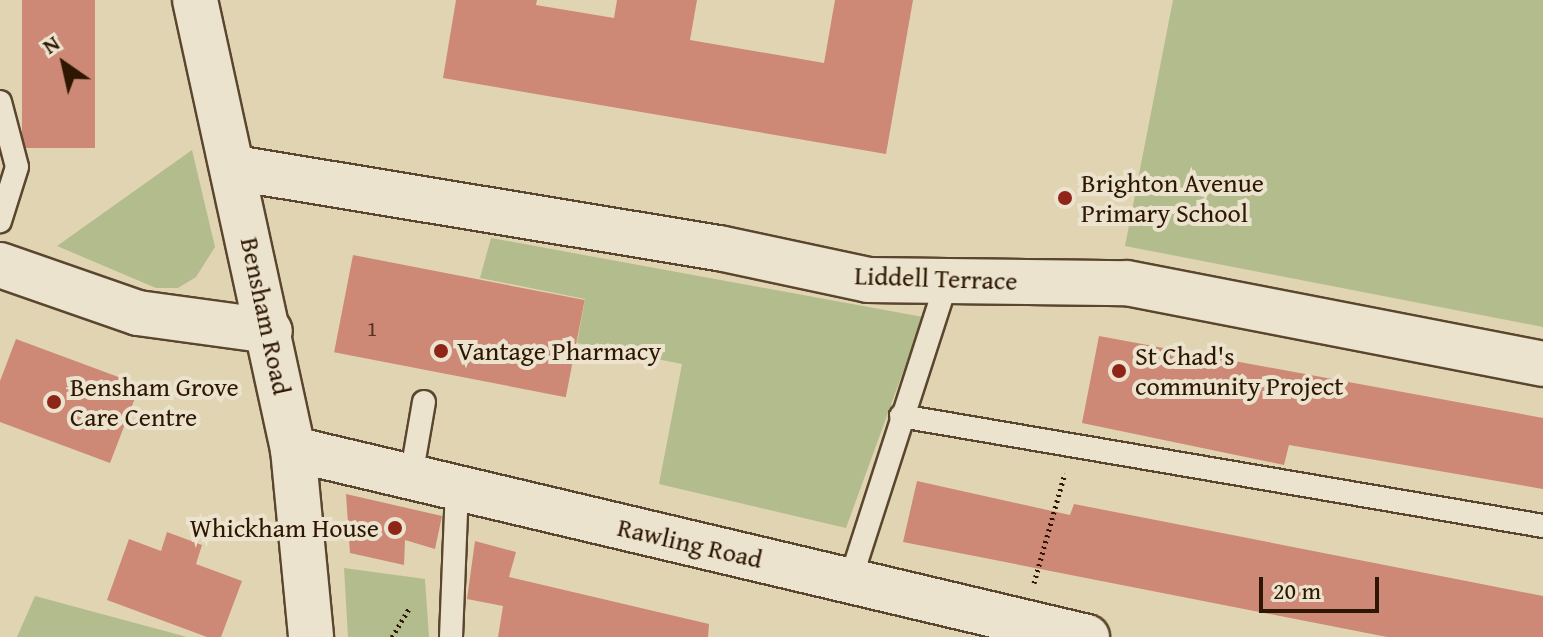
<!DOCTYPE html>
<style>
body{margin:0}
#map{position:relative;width:1543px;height:637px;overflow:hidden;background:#e0d4b2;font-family:"Gentium Book Plus",serif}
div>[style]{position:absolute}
.green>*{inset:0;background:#b3bc8c}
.building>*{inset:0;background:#cd8976;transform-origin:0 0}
.path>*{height:5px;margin-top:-2.5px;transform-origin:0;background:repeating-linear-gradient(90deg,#2e1702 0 2px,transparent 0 6px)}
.roads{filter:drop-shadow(2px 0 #5a462e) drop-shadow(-2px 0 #5a462e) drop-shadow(0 2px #5a462e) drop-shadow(0 -2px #5a462e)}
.lane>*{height:22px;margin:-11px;padding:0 11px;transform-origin:11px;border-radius:11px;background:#ebe3cd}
.street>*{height:44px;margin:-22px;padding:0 22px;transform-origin:22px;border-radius:22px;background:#ebe3cd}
.secondary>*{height:44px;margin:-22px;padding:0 22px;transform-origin:22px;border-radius:22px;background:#ebe3cd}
.dots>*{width:22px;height:22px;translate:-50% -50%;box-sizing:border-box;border:4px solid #ebe3cd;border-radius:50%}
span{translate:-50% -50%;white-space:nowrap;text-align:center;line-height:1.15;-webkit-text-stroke:8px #ebe3cd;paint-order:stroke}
.number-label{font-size:22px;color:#56341f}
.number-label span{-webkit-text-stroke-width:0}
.poi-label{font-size:26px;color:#2e1702}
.left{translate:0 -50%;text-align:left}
.right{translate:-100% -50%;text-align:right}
.street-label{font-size:26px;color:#2e1702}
.north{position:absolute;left:24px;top:24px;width:80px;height:80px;-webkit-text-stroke:6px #ebe3cd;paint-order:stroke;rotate:326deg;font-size:22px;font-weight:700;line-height:32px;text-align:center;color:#2e1702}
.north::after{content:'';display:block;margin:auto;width:28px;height:36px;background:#2e1702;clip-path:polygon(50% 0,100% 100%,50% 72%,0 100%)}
.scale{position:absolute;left:1259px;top:577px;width:120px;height:36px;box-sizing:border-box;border:4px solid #2e1702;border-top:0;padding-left:10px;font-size:24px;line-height:28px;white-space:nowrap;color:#2e1702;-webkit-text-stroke:6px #ebe3cd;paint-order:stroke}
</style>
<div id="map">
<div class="green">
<div style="clip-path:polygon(1173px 0,1543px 0,1543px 327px,1125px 246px)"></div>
<div style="clip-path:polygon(192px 150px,215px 247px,196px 277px,178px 288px,156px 288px,57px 246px)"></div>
<div style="clip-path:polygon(491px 238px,923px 317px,846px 528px,659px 484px,682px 364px,577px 343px,585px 299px,480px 278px)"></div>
<div style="clip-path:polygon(344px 568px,425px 579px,429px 637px,348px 637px)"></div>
<div style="clip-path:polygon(35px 596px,187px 637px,17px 637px)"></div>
</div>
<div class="building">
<div style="left:22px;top:0;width:73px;height:148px"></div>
<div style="clip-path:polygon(456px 0,537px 0,536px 5px,614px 18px,617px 0,697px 0,690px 40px,824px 63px,835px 0,913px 0,886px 154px,443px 78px)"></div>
<div style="left:353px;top:255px;width:236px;height:99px;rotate:11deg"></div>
<div style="clip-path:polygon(1099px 336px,1543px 418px,1543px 489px,1289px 445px,1284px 465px,1082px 423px)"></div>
<div style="clip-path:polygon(16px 339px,140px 385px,110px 463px,0 422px,0 381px)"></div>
<div style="clip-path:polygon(917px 481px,1070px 515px,1074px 504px,1543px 596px,1543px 637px,1387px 637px,903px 542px)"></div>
<div style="clip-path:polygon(346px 494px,442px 516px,435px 549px,405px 540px,404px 565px,350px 553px)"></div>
<div style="clip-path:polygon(167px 532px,202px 545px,196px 564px,242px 581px,221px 637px,207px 637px,107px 600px,129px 539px,161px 551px)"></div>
<div style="clip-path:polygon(475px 541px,516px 552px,509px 577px,709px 624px,708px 637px,498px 637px,503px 606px,467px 599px)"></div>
</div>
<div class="path">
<div style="left:1034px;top:583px;width:114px;rotate:-74.3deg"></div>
<div style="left:392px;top:637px;width:35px;rotate:-59deg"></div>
</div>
<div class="roads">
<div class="lane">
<div style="left:0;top:102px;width:67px;rotate:75.3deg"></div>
<div style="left:17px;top:167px;width:57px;rotate:107.5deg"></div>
<div style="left:901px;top:416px;width:651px;rotate:9.72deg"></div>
<div style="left:411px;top:477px;width:76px;rotate:-80.2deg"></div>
<div style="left:850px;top:581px;width:315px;rotate:-72.1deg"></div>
<div style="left:451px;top:637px;width:149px;rotate:-87.7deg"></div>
</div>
<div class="street">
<div style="left:235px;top:168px;width:491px;rotate:9.4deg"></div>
<div style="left:719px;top:248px;width:152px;rotate:12.1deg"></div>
<div style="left:868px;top:280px;width:259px;rotate:0.7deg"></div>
<div style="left:1127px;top:283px;width:424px;rotate:11deg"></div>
<div style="left:0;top:265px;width:146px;rotate:19.2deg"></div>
<div style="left:138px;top:313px;width:133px;rotate:7.8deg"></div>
<div style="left:293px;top:449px;width:816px;rotate:13.32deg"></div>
</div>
<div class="secondary">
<div style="left:195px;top:0;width:460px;rotate:77.7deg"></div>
<div style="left:293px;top:449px;width:189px;rotate:84.5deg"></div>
</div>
</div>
<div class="dots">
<div style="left:1065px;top:198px;background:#8f2418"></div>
<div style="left:441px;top:351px;background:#8f2418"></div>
<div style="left:1119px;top:371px;background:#8f2418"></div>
<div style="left:54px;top:402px;background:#8f2418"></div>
<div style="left:395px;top:528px;background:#8f2418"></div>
</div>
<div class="number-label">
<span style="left:372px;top:329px">1</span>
</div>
<div class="poi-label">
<span class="left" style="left:1081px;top:198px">Brighton Avenue<br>Primary School</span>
<span class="left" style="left:457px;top:351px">Vantage Pharmacy</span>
<span class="left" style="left:1135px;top:371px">St Chad's<br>community Project</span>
<span class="left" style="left:70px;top:402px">Bensham Grove<br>Care Centre</span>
<span class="right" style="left:379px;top:528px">Whickham House</span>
</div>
<div class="street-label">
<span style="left:936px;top:278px;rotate:2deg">Liddell Terrace</span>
<span style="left:266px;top:316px;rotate:78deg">Bensham Road</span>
<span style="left:690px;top:543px;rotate:13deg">Rawling Road</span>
</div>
<div class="north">N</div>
<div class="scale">20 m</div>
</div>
